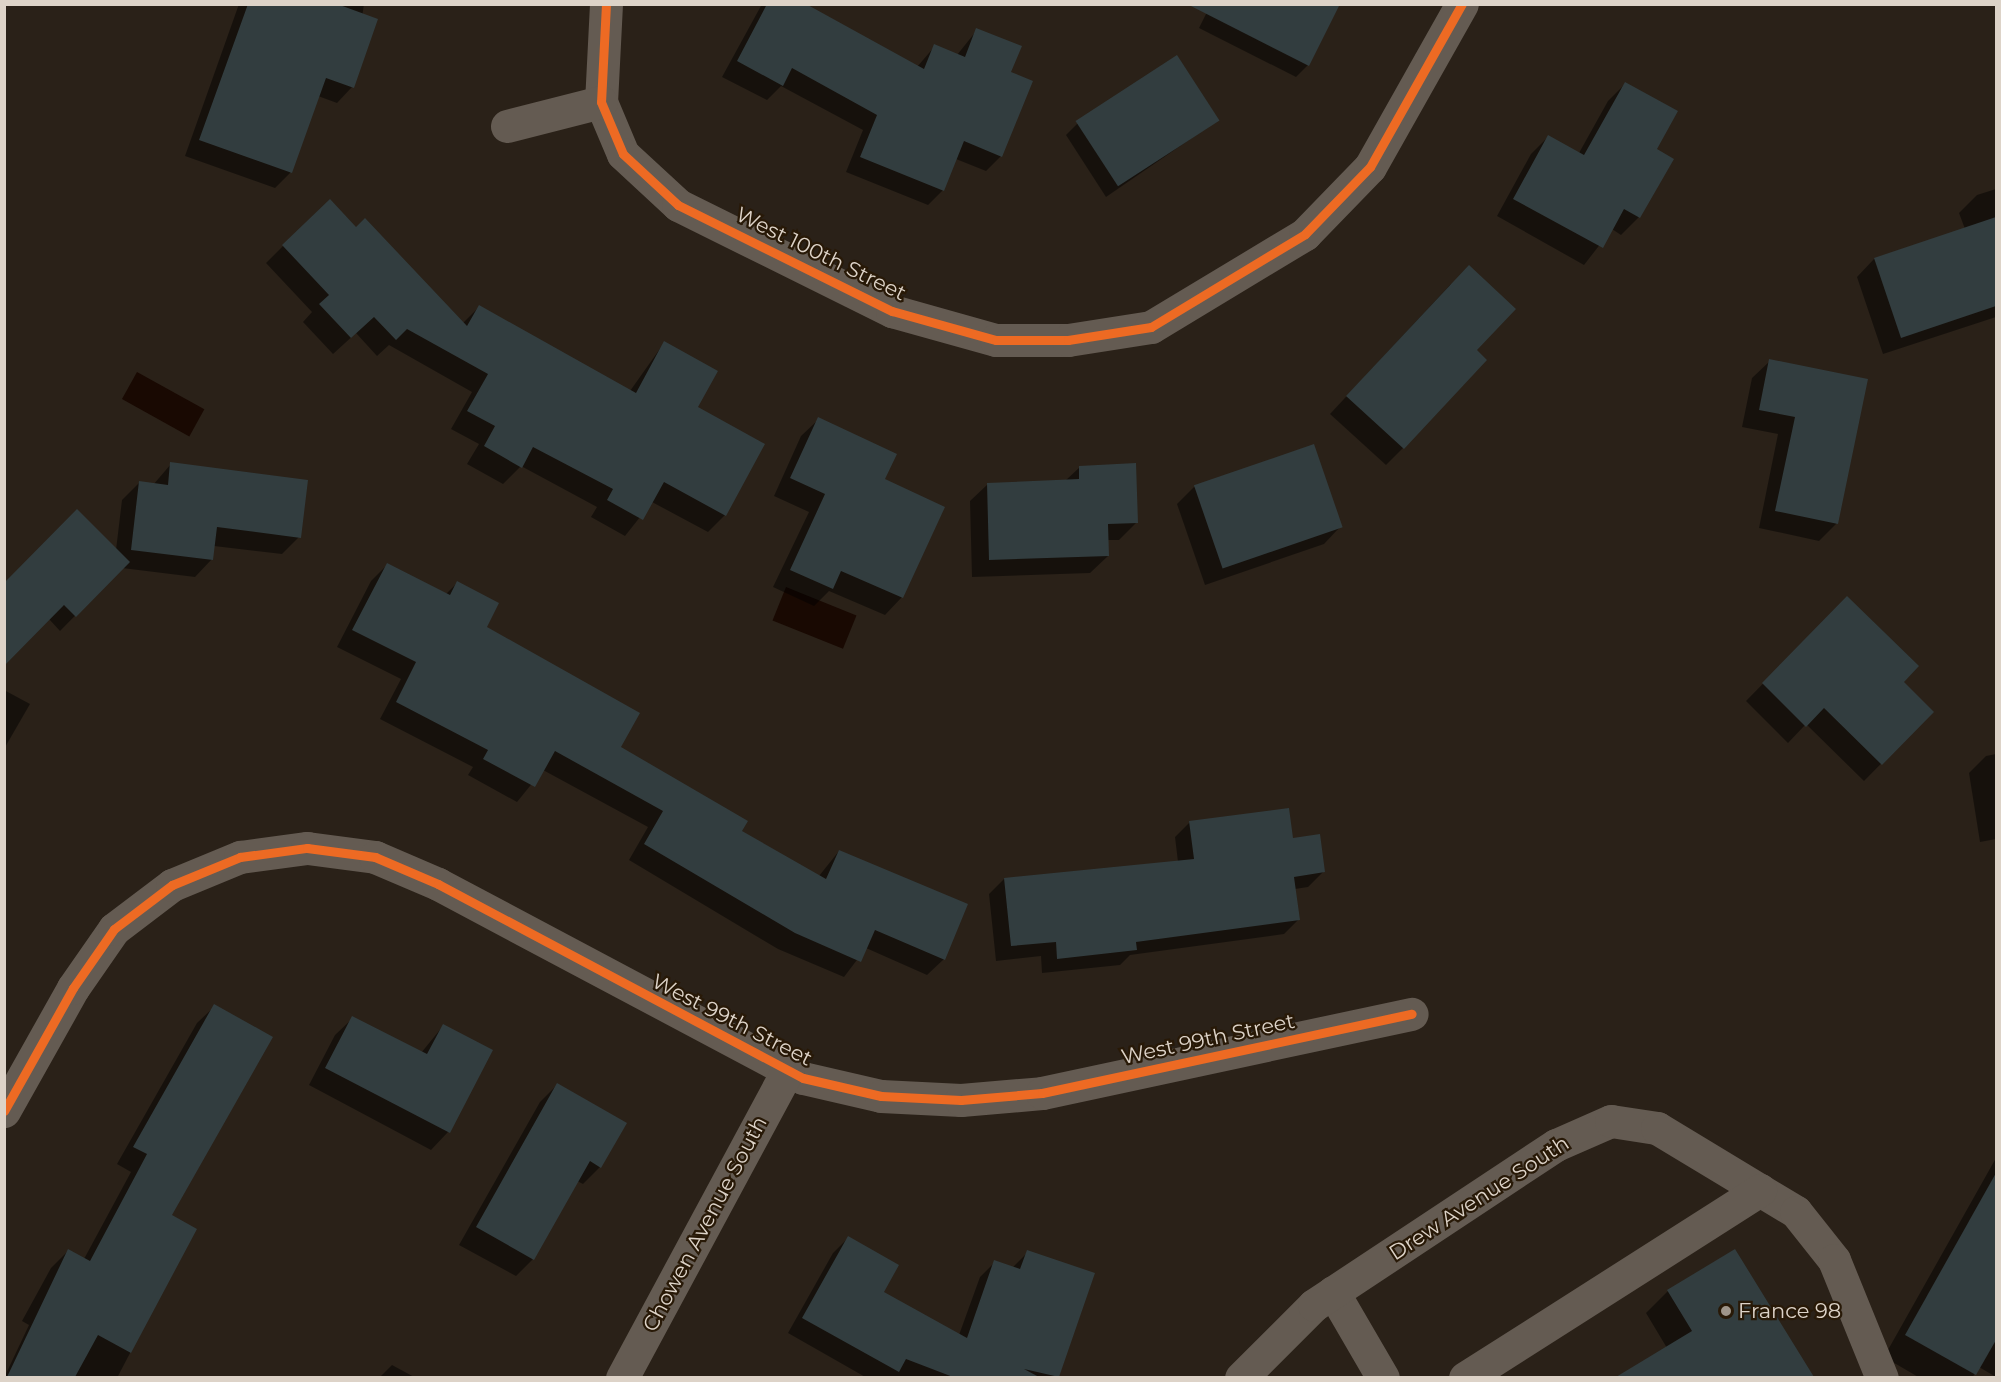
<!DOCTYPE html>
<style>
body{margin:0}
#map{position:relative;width:2001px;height:1382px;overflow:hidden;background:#2a2118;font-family:Montserrat,sans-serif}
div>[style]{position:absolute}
.water>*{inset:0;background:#190902;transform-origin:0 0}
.shadow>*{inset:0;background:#0007}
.building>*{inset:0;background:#323d3f;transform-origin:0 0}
.minor>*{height:33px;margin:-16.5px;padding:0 16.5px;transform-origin:16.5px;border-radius:16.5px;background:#645b52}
.cycleway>*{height:9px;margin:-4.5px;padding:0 4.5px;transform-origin:4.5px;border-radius:4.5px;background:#ed6a23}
.dots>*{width:16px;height:16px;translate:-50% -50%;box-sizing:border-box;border:3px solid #281907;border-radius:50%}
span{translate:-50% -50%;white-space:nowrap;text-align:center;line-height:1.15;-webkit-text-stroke:4.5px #281907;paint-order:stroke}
.street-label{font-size:21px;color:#ddd3c8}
.poi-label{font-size:21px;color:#ddd3c8}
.left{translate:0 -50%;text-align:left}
.frame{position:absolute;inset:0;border:6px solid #ddd3c8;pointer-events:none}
</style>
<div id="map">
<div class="water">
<div style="left:137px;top:372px;width:77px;height:31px;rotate:29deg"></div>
<div style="left:786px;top:587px;width:76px;height:36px;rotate:22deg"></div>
</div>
<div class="shadow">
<div style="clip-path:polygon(239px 4px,364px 4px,352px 87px,337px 103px,318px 96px,290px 173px,275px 188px,185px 156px)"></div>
<div style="clip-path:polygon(762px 4px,802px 4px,917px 67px,935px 46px,957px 55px,977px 30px,1001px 156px,986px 171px,956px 159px,943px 190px,928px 205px,846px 172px,863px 130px,781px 86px,767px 100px,722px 77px)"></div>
<div style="clip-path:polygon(1211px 4px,1338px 4px,1308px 65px,1296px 77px,1199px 28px)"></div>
<div style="clip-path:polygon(1625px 84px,1655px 150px,1671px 159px,1639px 217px,1621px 235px,1612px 229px,1584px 265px,1497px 216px,1531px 154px,1548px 137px,1579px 153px,1608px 101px)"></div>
<div style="clip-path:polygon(1218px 120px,1106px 197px,1066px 135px,1077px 124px)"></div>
<div style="clip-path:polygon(1996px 189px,1996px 317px,1883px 354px,1857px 277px,1874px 259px,1965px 229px,1959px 213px,1977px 195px)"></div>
<div style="clip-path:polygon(356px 229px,462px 324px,479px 307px,630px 391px,664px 343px,696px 408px,725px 515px,708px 532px,652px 502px,625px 536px,591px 517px,597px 507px,521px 466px,503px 484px,467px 464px,479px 444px,451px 429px,472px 392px,389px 345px,377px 356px,356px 333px,333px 354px,303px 322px,312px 312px,266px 263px,283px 246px)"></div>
<div style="clip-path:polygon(1451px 284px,1403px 448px,1386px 465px,1330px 414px)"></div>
<div style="clip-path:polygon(1770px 361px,1866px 381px,1836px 524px,1819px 541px,1759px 528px,1778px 434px,1742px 427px,1752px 378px)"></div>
<div style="clip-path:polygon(819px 419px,883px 480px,902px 597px,885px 615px,829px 591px,814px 606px,773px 587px,809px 512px,774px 496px,801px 436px)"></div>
<div style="clip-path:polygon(171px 464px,299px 537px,282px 554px,214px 546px,212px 559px,195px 577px,122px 568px,60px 631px,49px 619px,116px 550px,122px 500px,139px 483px,153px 485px)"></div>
<div style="clip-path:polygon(1080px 467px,1137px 522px,1119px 540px,1107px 540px,1108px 556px,1090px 573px,972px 577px,970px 501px,988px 484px,1065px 481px)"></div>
<div style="clip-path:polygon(1194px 487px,1341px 526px,1324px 544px,1205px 585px,1177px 504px)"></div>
<div style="clip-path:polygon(387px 565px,446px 594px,457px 583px,485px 628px,619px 747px,740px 831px,819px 876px,839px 851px,944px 959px,927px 975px,866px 948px,844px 977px,778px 949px,629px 860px,648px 827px,543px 770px,517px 802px,468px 775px,473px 767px,380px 719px,401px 679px,337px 647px,371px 581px)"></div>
<div style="clip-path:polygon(1847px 598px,1901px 682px,1932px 712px,1864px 781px,1806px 724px,1788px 743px,1746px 701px)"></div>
<div style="clip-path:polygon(4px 690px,30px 704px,4px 749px)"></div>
<div style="clip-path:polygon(1996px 754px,1996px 839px,1980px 842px,1969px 773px,1986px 756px)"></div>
<div style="clip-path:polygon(1190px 822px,1323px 872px,1308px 887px,1295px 889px,1299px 919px,1284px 934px,1130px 955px,1120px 965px,1042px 973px,1041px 956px,996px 961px,989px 894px,1004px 879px,1178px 862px,1175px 837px)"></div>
<div style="clip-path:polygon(215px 1006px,170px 1216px,195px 1229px,117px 1378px,4px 1378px,29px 1325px,22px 1321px,51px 1268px,68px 1251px,84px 1259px,131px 1172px,117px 1164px,197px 1023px)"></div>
<div style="clip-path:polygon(353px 1018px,421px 1053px,443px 1026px,491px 1051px,448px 1132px,431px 1150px,309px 1085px,335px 1035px)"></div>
<div style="clip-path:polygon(557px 1085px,600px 1167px,583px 1184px,577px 1181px,533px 1259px,516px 1276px,459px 1245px,540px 1102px)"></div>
<div style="clip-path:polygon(1996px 1158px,1996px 1377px,1979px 1367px,1972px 1378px,1920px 1378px,1884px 1357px)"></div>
<div style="clip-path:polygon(848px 1238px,882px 1293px,959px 1335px,980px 1277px,995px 1262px,1013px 1267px,1028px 1252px,1093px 1274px,1057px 1378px,867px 1378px,788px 1333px,833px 1253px)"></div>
<div style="clip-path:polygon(1734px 1251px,1812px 1378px,1619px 1378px,1667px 1348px,1646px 1313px,1668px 1291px)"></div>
<div style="clip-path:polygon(392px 1365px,416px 1378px,379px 1378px)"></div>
</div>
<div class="building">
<div style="clip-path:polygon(248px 4px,337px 4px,378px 19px,354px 88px,326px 78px,292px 173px,199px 140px)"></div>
<div style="clip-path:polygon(767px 4px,806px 4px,924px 69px,934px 44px,965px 57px,976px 28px,1022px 46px,1011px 72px,1033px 81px,1002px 157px,964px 141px,944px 191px,860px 157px,877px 115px,792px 68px,783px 86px,737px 61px)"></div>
<div style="clip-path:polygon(1187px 4px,1340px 4px,1309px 66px)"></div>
<div style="left:1177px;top:55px;width:78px;height:121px;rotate:57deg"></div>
<div style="clip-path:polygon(1625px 82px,1678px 111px,1657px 149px,1674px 159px,1640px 218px,1624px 209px,1603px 248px,1513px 199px,1548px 135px,1584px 155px)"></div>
<div style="clip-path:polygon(330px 199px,356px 227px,365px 218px,467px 326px,479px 305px,636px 393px,664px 341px,718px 371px,698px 407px,765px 444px,726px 516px,664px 482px,643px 520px,607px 500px,613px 489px,533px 447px,522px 468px,484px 446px,495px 426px,467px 411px,488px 374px,407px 329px,396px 340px,374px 317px,351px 338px,319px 304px,329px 295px,282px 245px)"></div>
<div style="clip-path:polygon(1996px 217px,1996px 306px,1901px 338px,1874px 258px)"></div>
<div style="clip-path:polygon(1469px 265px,1516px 309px,1477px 350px,1487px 360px,1404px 449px,1346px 396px)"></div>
<div style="clip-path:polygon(1769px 359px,1868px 379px,1838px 524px,1775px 511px,1795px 417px,1759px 410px)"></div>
<div style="clip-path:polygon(818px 417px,897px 454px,885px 479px,945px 507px,903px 598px,841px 571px,833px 589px,790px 570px,825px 494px,790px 478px)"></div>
<div style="left:1314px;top:444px;width:88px;height:127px;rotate:71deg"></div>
<div style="clip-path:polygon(170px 462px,308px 480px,301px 538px,217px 527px,213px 560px,131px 550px,139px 481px,168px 485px)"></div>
<div style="clip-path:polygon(1136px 463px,1138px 523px,1108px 524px,1109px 556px,989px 560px,987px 483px,1079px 479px,1079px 466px)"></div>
<div style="clip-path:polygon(77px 509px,130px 562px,76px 617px,64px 605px,4px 666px,4px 583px)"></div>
<div style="clip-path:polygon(387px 563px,450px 595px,457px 581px,499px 603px,487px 627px,640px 713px,621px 747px,748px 821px,742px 831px,826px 879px,839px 850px,968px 904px,945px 960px,875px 930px,861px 962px,795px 933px,644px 844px,663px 811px,555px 751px,535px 787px,483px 759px,488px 750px,396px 702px,416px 662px,352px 630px)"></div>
<div style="clip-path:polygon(1847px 596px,1919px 666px,1904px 682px,1934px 712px,1882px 765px,1824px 708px,1806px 727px,1762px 683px)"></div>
<div style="clip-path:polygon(1289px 808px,1293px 838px,1320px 834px,1325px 872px,1294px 877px,1300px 920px,1136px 942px,1137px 950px,1057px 959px,1056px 942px,1011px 946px,1004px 878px,1194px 859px,1189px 821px)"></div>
<div style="clip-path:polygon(214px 1004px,273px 1037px,172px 1215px,197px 1229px,131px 1353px,98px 1335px,75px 1377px,7px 1377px,68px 1249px,90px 1261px,147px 1154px,133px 1147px)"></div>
<div style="clip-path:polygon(352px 1016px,427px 1054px,443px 1024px,493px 1050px,450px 1133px,325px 1068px)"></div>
<div style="clip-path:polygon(557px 1083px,627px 1123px,601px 1168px,590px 1161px,534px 1260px,476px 1227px)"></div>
<div style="clip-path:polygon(1996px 1173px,1996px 1340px,1976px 1375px,1905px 1335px)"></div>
<div style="clip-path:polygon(848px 1236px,899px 1265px,884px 1292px,967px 1338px,994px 1260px,1020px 1269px,1027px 1250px,1095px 1273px,1059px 1377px,1024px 1369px,1039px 1377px,953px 1377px,906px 1359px,899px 1372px,802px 1318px)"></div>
<div style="clip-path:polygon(1735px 1249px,1814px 1377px,1616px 1377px,1692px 1331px,1667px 1290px)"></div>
</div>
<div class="minor">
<div style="left:606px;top:4px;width:98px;rotate:92.9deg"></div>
<div style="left:601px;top:102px;width:56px;rotate:67.1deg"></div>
<div style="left:623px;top:154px;width:75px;rotate:42.8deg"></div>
<div style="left:678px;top:205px;width:239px;rotate:26.4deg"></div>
<div style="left:892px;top:311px;width:108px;rotate:15.6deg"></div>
<div style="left:996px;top:340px;width:72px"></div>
<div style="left:1068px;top:340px;width:84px;rotate:-8.9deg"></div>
<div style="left:1151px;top:327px;width:180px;rotate:-31.1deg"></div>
<div style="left:1305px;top:234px;width:93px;rotate:-45.9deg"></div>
<div style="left:1370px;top:167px;width:187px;rotate:-60.6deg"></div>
<div style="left:507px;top:126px;width:97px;rotate:-14.3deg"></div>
<div style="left:4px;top:1111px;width:141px;rotate:-60.7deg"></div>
<div style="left:73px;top:988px;width:72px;rotate:-55.2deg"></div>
<div style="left:114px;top:929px;width:73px;rotate:-37.2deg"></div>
<div style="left:172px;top:885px;width:74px;rotate:-22.4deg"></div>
<div style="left:240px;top:857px;width:68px;rotate:-7.7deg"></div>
<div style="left:307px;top:848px;width:69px;rotate:7.5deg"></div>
<div style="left:375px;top:857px;width:69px;rotate:23.2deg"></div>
<div style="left:438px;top:884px;width:413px;rotate:28deg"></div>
<div style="left:803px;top:1078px;width:80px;rotate:13deg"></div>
<div style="left:881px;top:1096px;width:80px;rotate:2.9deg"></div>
<div style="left:961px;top:1100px;width:81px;rotate:-4.9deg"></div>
<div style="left:1042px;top:1093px;width:378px;rotate:-12.1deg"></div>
<div style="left:1333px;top:1292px;width:99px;rotate:59.8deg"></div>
<div style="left:622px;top:1378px;width:350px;rotate:-61.7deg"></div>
<div style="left:1241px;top:1378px;width:103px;rotate:-45deg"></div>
<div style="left:1314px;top:1305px;width:290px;rotate:-33.5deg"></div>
<div style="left:1556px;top:1145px;width:60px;rotate:-23.6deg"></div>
<div style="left:1611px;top:1121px;width:47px;rotate:8.7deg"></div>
<div style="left:1657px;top:1128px;width:162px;rotate:31.1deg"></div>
<div style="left:1796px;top:1212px;width:61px;rotate:51.6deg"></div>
<div style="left:1834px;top:1260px;width:127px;rotate:67.9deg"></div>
<div style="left:1465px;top:1378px;width:350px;rotate:-32.5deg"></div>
</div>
<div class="cycleway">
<div style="left:606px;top:4px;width:98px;rotate:92.9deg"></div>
<div style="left:601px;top:102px;width:56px;rotate:67.1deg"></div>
<div style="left:623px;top:154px;width:75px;rotate:42.8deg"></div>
<div style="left:678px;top:205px;width:239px;rotate:26.4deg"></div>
<div style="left:892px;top:311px;width:108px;rotate:15.6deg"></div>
<div style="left:996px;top:340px;width:72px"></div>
<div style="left:1068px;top:340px;width:84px;rotate:-8.9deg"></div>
<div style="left:1151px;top:327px;width:180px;rotate:-31.1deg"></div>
<div style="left:1305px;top:234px;width:93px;rotate:-45.9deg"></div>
<div style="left:1370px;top:167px;width:187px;rotate:-60.6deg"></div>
<div style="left:4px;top:1111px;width:141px;rotate:-60.7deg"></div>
<div style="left:73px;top:988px;width:72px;rotate:-55.2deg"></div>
<div style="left:114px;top:929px;width:73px;rotate:-37.2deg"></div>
<div style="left:172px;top:885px;width:74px;rotate:-22.4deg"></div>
<div style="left:240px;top:857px;width:68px;rotate:-7.7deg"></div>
<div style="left:307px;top:848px;width:69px;rotate:7.5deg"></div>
<div style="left:375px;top:857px;width:69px;rotate:23.2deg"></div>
<div style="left:438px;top:884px;width:413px;rotate:28deg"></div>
<div style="left:803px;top:1078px;width:80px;rotate:13deg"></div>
<div style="left:881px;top:1096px;width:80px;rotate:2.9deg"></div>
<div style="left:961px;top:1100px;width:81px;rotate:-4.9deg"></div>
<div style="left:1042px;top:1093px;width:378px;rotate:-12.1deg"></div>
</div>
<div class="dots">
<div style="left:1726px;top:1311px;background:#9e958a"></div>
</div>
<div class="street-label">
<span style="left:821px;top:254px;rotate:26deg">West 100th Street</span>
<span style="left:732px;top:1020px;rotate:27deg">West 99th Street</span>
<span style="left:1208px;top:1039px;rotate:-12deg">West 99th Street</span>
<span style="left:1479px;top:1198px;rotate:-33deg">Drew Avenue South</span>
<span style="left:705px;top:1224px;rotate:-62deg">Chowen Avenue South</span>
</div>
<div class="poi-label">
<span class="left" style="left:1738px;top:1311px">France 98</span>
</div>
<div class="frame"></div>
</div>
